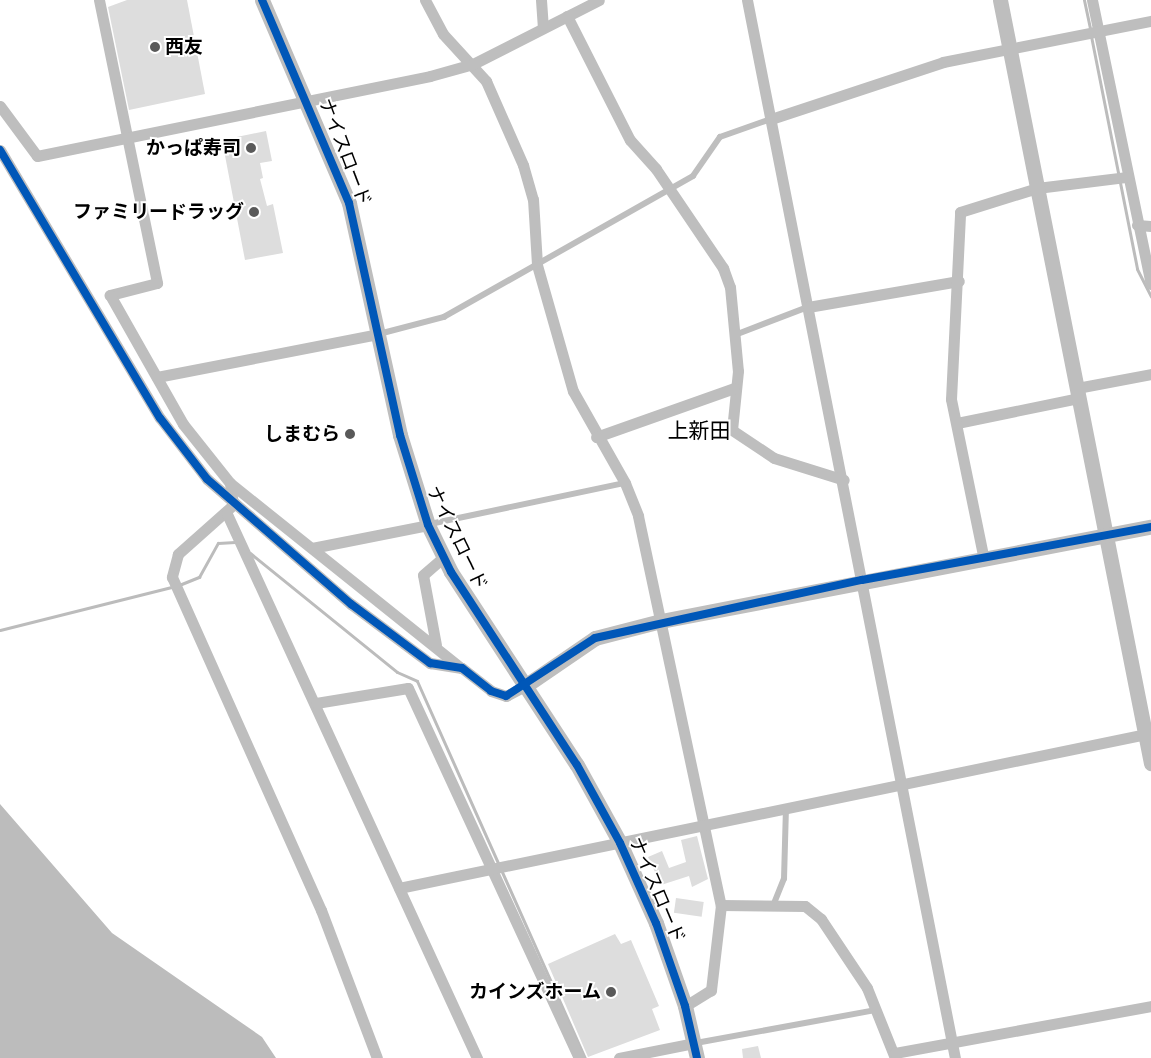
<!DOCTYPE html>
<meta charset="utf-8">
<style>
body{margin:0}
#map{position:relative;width:1151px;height:1058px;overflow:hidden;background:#fff;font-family:"PT Sans Narrow","Noto Sans JP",sans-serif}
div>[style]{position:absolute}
.water>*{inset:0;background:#bcbcbc}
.stream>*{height:3px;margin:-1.5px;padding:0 1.5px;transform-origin:1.5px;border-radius:1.5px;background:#bcbcbc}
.building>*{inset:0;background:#ddd;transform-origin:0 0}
.service>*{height:5.5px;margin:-2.75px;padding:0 2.75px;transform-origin:2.75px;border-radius:2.75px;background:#bebebe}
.minor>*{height:11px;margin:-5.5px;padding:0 5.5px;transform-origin:5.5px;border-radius:5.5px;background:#bebebe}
.tertiary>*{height:15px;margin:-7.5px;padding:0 7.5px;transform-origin:7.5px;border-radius:7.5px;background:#bebebe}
.cycleway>*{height:8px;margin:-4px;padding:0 4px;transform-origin:4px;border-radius:4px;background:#0057b8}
.dots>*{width:14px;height:14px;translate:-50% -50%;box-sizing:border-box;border:2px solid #fff;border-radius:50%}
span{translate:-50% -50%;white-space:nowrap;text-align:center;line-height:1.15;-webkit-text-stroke:4px #fff;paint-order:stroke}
.poi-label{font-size:19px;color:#000;font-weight:700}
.left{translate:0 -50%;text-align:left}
.right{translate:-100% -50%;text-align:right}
.street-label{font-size:19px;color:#000}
.quarter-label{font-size:21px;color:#000}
</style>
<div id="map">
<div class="water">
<div style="clip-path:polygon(0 804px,112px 933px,262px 1037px,276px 1058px,0 1058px)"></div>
</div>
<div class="stream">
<div style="left:1084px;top:0;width:30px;rotate:78deg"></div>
<div style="left:1091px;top:36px;width:237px;rotate:78.8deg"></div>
<div style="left:1137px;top:269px;width:31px;rotate:63deg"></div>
<div style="left:250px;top:553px;width:189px;rotate:39deg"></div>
<div style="left:397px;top:672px;width:22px;rotate:24deg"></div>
<div style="left:417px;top:681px;width:413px;rotate:66deg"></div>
<div style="left:0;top:630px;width:185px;rotate:-14.1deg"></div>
<div style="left:179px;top:585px;width:22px;rotate:-22deg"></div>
<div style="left:199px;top:577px;width:39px;rotate:-61deg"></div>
<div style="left:218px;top:543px;width:17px;rotate:-3deg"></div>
</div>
<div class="building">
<div style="clip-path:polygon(127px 0,187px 0,205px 94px,129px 110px,108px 7px)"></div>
<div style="clip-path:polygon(266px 131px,272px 161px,260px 163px,263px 178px,260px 179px,267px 206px,273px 204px,283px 253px,245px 260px,222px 140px)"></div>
<div style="clip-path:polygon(697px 836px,708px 879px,692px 887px,689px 876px,661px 885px,648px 857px,662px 851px,669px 868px,686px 862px,681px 840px)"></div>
<div style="left:676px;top:898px;width:28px;height:15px;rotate:8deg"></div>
<div style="clip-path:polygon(615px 934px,621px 944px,631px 940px,659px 1006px,652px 1009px,660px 1030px,588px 1057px,548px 964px)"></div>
<div style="clip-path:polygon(758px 1046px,761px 1058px,743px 1058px,742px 1049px)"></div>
</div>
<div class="service">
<div style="left:379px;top:334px;width:67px;rotate:-14.7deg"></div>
<div style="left:444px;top:317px;width:286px;rotate:-29.5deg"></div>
<div style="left:693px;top:176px;width:47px;rotate:-55.3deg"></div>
<div style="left:720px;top:137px;width:54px;rotate:-19.4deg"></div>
<div style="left:735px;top:335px;width:78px;rotate:-21deg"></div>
<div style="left:430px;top:524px;width:199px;rotate:-11.9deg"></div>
<div style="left:773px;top:906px;width:29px;rotate:-68deg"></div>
<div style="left:784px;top:879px;width:70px;rotate:-88.4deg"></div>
<div style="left:696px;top:1043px;width:183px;rotate:-10.4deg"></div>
</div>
<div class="minor">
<div style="left:99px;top:0;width:289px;rotate:78.4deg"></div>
<div style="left:157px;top:283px;width:49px;rotate:165.7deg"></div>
<div style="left:110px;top:295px;width:148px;rotate:60.5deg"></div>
<div style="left:183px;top:424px;width:75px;rotate:51.5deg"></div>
<div style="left:230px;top:483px;width:22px;rotate:82deg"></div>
<div style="left:233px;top:505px;width:74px;rotate:138.3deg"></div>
<div style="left:178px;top:554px;width:24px;rotate:105deg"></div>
<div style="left:172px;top:577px;width:365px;rotate:65.9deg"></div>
<div style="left:321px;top:910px;width:158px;rotate:69.3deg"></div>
<div style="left:425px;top:0;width:38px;rotate:62deg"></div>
<div style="left:443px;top:34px;width:64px;rotate:47.5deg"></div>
<div style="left:486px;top:81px;width:92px;rotate:66.2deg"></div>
<div style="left:523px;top:165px;width:35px;rotate:74deg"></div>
<div style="left:533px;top:199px;width:66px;rotate:86.5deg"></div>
<div style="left:537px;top:265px;width:131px;rotate:74.1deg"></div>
<div style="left:573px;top:391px;width:106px;rotate:60.5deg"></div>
<div style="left:625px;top:483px;width:35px;rotate:68deg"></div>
<div style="left:638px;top:516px;width:398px;rotate:78deg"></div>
<div style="left:721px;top:905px;width:86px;rotate:96.7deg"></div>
<div style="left:711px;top:990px;width:31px;rotate:148deg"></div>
<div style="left:541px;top:0;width:26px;rotate:86deg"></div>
<div style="left:747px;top:0;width:1078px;rotate:78.88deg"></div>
<div style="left:1092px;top:0;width:290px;rotate:78.3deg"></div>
<div style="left:567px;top:16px;width:139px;rotate:63.1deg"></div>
<div style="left:630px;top:140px;width:39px;rotate:48deg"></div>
<div style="left:656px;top:169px;width:120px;rotate:55.9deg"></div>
<div style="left:723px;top:268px;width:20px;rotate:70deg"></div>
<div style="left:730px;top:287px;width:84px;rotate:84.6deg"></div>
<div style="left:738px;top:371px;width:59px;rotate:95.8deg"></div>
<div style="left:732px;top:430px;width:50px;rotate:33.7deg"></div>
<div style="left:774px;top:458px;width:73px;rotate:17.4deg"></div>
<div style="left:0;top:106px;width:62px;rotate:53.5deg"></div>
<div style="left:37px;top:156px;width:401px;rotate:-11.5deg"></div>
<div style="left:430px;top:76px;width:45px;rotate:-15.6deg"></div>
<div style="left:473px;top:64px;width:141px;rotate:-26.9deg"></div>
<div style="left:771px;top:119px;width:181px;rotate:-18.3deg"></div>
<div style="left:943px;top:62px;width:212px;rotate:-11.2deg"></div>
<div style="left:0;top:150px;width:312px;rotate:59.2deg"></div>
<div style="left:160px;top:418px;width:77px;rotate:52.4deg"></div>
<div style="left:207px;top:479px;width:191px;rotate:41deg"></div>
<div style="left:351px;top:604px;width:99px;rotate:36.8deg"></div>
<div style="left:430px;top:663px;width:32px;rotate:9deg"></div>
<div style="left:462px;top:668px;width:37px;rotate:38deg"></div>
<div style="left:491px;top:691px;width:16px;rotate:18deg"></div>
<div style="left:506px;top:696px;width:21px;rotate:-28deg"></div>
<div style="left:1137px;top:225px;width:14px;rotate:4deg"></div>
<div style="left:808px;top:307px;width:153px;rotate:-9.8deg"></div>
<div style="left:157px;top:377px;width:226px;rotate:-11deg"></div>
<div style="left:1077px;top:388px;width:75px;rotate:-10.7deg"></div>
<div style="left:957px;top:423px;width:125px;rotate:-11.6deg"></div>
<div style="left:596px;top:437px;width:146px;rotate:-19.5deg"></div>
<div style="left:230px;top:483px;width:296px;rotate:38.7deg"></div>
<div style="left:227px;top:514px;width:599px;rotate:65.32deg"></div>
<div style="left:312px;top:548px;width:118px;rotate:-11.2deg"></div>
<div style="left:984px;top:560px;width:164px;rotate:-101.6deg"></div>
<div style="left:951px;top:399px;width:187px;rotate:-87.2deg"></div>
<div style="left:960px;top:212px;width:81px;rotate:-17.3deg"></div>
<div style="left:1037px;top:188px;width:91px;rotate:-7deg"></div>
<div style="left:436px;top:645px;width:71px;rotate:-100.5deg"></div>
<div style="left:423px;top:575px;width:28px;rotate:-41deg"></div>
<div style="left:316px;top:703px;width:93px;rotate:-9.3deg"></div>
<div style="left:408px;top:688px;width:408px;rotate:65.2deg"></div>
<div style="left:399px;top:888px;width:768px;rotate:-11.65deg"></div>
<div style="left:721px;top:905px;width:84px;rotate:0.7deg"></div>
<div style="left:805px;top:906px;width:21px;rotate:39deg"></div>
<div style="left:821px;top:919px;width:83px;rotate:56.3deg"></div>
<div style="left:867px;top:988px;width:75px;rotate:68.2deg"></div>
<div style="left:895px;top:1053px;width:260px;rotate:-10.4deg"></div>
<div style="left:619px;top:1058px;width:76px;rotate:-11.3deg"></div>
</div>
<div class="tertiary">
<div style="left:262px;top:0;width:221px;rotate:66.8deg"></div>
<div style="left:349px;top:203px;width:238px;rotate:77.6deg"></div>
<div style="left:400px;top:435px;width:94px;rotate:72.7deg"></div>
<div style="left:428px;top:525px;width:52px;rotate:63.9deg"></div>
<div style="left:451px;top:572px;width:230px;rotate:56.9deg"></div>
<div style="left:577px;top:765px;width:89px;rotate:61.1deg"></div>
<div style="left:620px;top:843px;width:88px;rotate:65.8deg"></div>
<div style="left:656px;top:923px;width:88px;rotate:70.7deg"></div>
<div style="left:685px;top:1006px;width:53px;rotate:77deg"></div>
<div style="left:1000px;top:0;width:778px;rotate:78.81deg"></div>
<div style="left:525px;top:686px;width:85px;rotate:-34.4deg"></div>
<div style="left:595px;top:638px;width:68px;rotate:-14.4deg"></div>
<div style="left:661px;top:621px;width:499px;rotate:-10.9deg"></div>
</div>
<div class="cycleway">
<div style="left:262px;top:0;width:221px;rotate:66.8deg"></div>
<div style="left:349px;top:203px;width:238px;rotate:77.6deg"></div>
<div style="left:400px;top:435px;width:94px;rotate:72.7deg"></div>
<div style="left:428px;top:525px;width:52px;rotate:63.9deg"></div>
<div style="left:451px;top:572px;width:230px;rotate:56.9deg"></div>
<div style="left:577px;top:765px;width:89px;rotate:61.1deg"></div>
<div style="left:620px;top:843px;width:88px;rotate:65.8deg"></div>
<div style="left:656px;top:923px;width:88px;rotate:70.7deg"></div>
<div style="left:685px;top:1006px;width:53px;rotate:77deg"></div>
<div style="left:0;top:150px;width:312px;rotate:59.2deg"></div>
<div style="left:160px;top:418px;width:77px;rotate:52.4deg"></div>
<div style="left:207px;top:479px;width:191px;rotate:41deg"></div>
<div style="left:351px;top:604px;width:99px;rotate:36.8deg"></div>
<div style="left:430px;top:663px;width:32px;rotate:9deg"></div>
<div style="left:462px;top:668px;width:37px;rotate:38deg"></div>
<div style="left:491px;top:691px;width:16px;rotate:18deg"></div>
<div style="left:506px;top:696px;width:106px;rotate:-33.1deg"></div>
<div style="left:595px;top:638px;width:273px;rotate:-12.3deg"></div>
<div style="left:862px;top:580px;width:294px;rotate:-10.4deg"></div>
</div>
<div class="dots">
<div style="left:155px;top:47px;background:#595959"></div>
<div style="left:251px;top:148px;background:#595959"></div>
<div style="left:254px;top:212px;background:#595959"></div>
<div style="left:350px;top:434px;background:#595959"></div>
<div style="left:611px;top:992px;background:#595959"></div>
</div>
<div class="poi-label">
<span class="left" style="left:165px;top:47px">西友</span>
<span class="right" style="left:241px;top:148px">かっぱ寿司</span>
<span class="right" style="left:244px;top:212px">ファミリードラッグ</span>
<span class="right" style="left:340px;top:434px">しまむら</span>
<span class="right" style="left:601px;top:992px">カインズホーム</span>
</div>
<div class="street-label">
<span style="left:345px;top:152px;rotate:69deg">ナイスロード</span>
<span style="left:457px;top:538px;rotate:64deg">ナイスロード</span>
<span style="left:657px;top:890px;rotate:67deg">ナイスロード</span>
</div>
<div class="quarter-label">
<span style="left:699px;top:431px">上新田</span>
</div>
</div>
